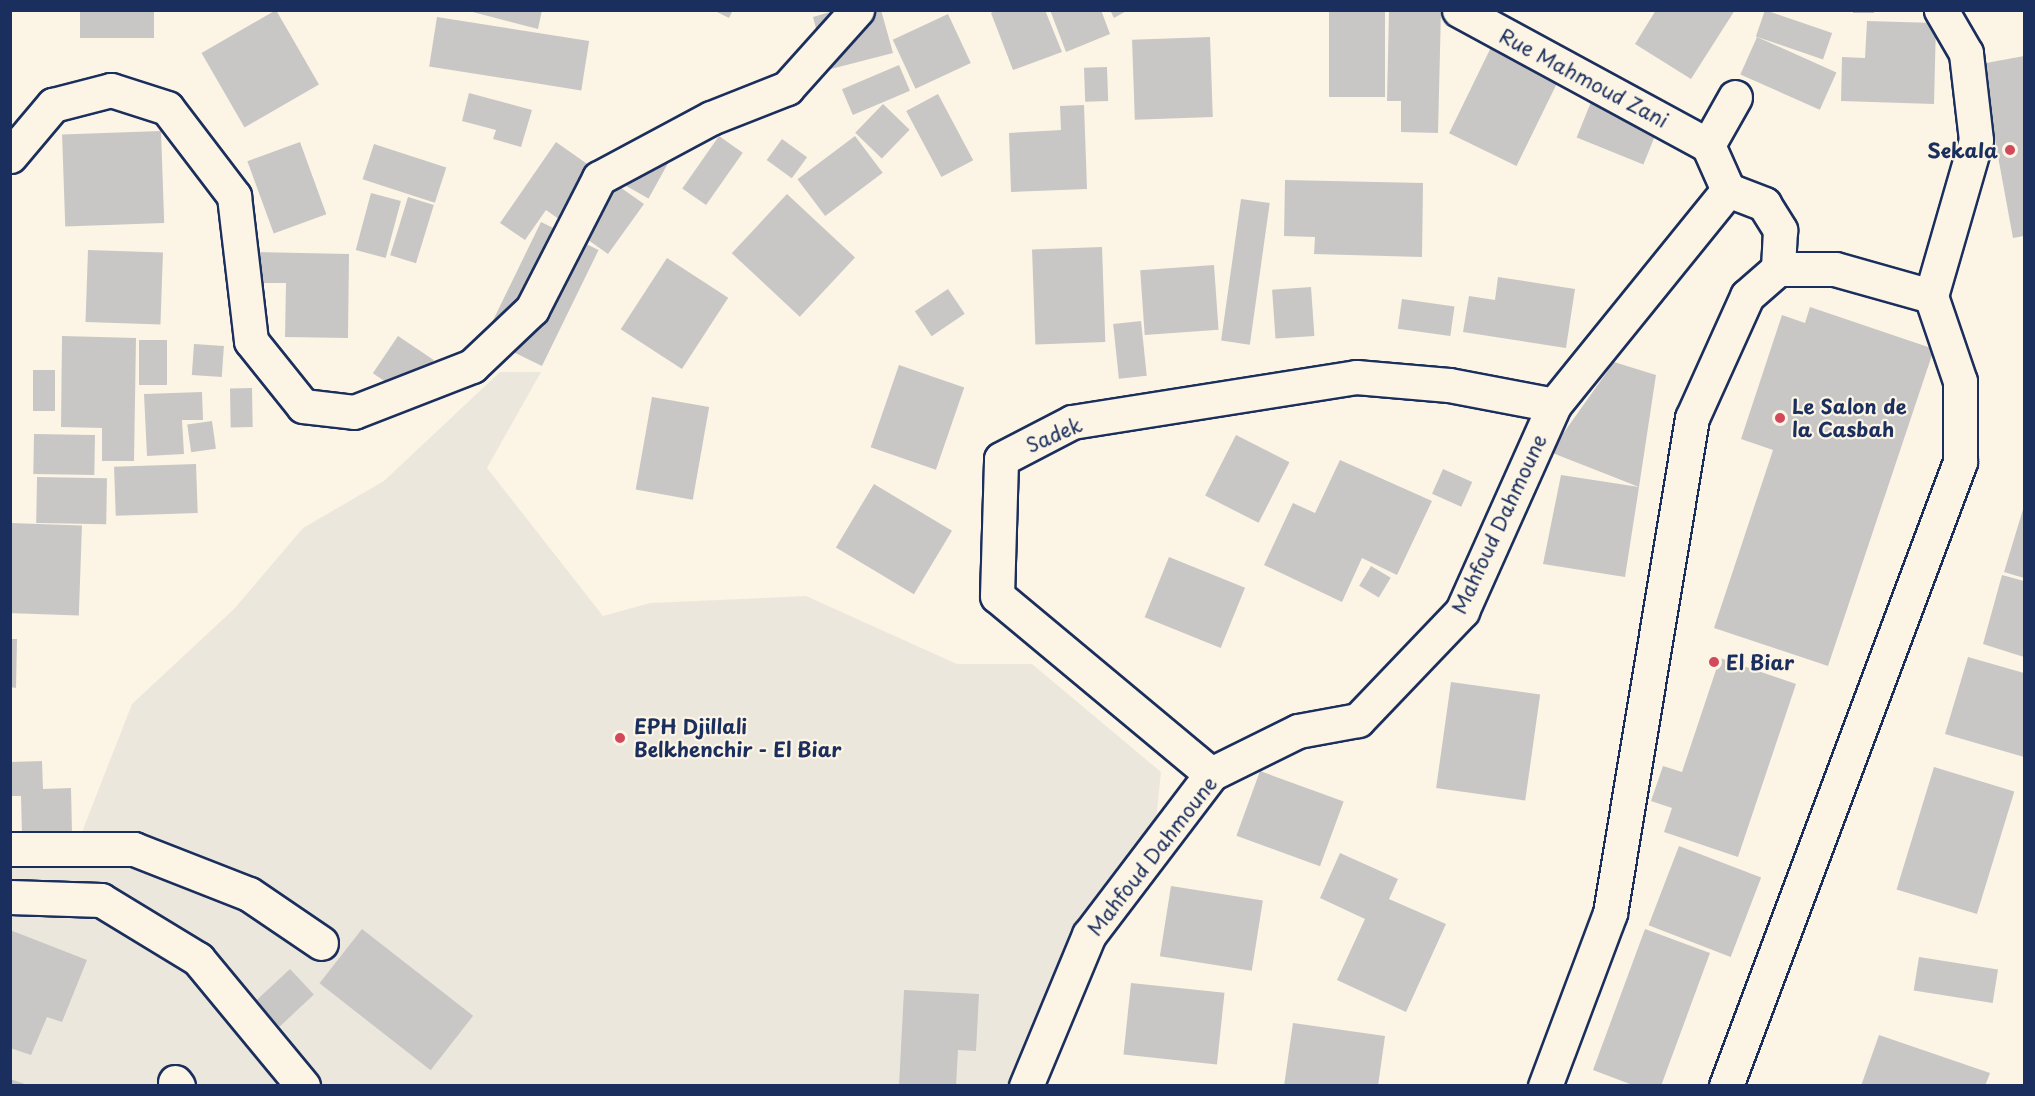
<!DOCTYPE html>
<style>
body{margin:0}
#map{position:relative;width:2035px;height:1096px;overflow:hidden;background:#fcf5e5;font-family:"Playpen Sans",sans-serif}
div>[style]{position:absolute}
.built>*{inset:0;background:#ece7dc}
.building>*{inset:0;background:#c8c7c6;transform-origin:0 0}
.roads{filter:drop-shadow(2px 0 #1b2f5e) drop-shadow(-2px 0 #1b2f5e) drop-shadow(0 2px #1b2f5e) drop-shadow(0 -2px #1b2f5e)}
.minor>*{height:33px;margin:-16.5px;padding:0 16.5px;transform-origin:16.5px;border-radius:16.5px;background:#fcf5e5}
.major>*{height:33px;margin:-16.5px;padding:0 16.5px;transform-origin:16.5px;border-radius:16.5px;background:#fcf5e5}
.dots>*{width:16px;height:16px;translate:-50% -50%;box-sizing:border-box;border:3px solid #fcf5e5;border-radius:50%}
span{translate:-50% -50%;white-space:nowrap;text-align:center;line-height:1.15;-webkit-text-stroke:4.5px #fcf5e5;paint-order:stroke}
.street-label{font-size:20px;color:#1b2f5e}
.poi-label{font-size:20px;color:#1b2f5e;font-weight:700}
.right{translate:-100% -50%;text-align:right}
.left{translate:0 -50%;text-align:left}
.frame{position:absolute;inset:0;border:12px solid #1b2f5e;pointer-events:none}
</style>
<div id="map">
<div class="built">
<div style="clip-path:polygon(500px 372px,541px 372px,487px 468px,603px 616px,650px 603px,806px 596px,957px 664px,1032px 664px,1161px 772px,1154px 840px,1027px 1085px,11px 1085px,10px 863px,71px 860px,132px 704px,234px 609px,303px 528px,384px 481px)"></div>
</div>
<div class="building">
<div style="left:80px;top:10px;width:74px;height:28px"></div>
<div style="left:276px;top:10px;width:86px;height:86px;rotate:60deg"></div>
<div style="clip-path:polygon(465px 10px,542px 10px,538px 29px)"></div>
<div style="clip-path:polygon(713px 10px,733px 10px,729px 18px)"></div>
<div style="clip-path:polygon(837px 10px,881px 10px,893px 53px,827px 70px,813px 17px)"></div>
<div style="clip-path:polygon(997px 10px,1045px 10px,1062px 52px,1013px 70px,991px 13px)"></div>
<div style="clip-path:polygon(1050px 10px,1101px 10px,1110px 34px,1066px 52px)"></div>
<div style="clip-path:polygon(1110px 10px,1128px 10px,1114px 18px)"></div>
<div style="left:1329px;top:10px;width:56px;height:87px"></div>
<div style="clip-path:polygon(1389px 10px,1441px 10px,1438px 133px,1401px 132px,1401px 101px,1387px 101px)"></div>
<div style="clip-path:polygon(1656px 10px,1735px 10px,1691px 79px,1635px 44px)"></div>
<div style="left:1765px;top:10px;width:71px;height:28px;rotate:19deg"></div>
<div style="left:1853px;top:10px;width:21px;height:3px"></div>
<div style="left:948px;top:14px;width:54px;height:61px;rotate:65deg"></div>
<div style="left:437px;top:17px;width:154px;height:50px;rotate:9deg"></div>
<div style="clip-path:polygon(1867px 21px,1936px 23px,1934px 104px,1841px 101px,1842px 57px,1865px 58px)"></div>
<div style="left:1210px;top:37px;width:80px;height:78px;rotate:88deg"></div>
<div style="left:1496px;top:37px;width:75px;height:107px;rotate:26deg"></div>
<div style="left:1757px;top:37px;width:87px;height:41px;rotate:24deg"></div>
<div style="clip-path:polygon(2024px 56px,2024px 236px,2013px 238px,1981px 64px)"></div>
<div style="left:899px;top:65px;width:28px;height:62px;rotate:67deg"></div>
<div style="left:1107px;top:67px;width:34px;height:23px;rotate:88deg"></div>
<div style="left:1595px;top:92px;width:72px;height:49px;rotate:22deg"></div>
<div style="clip-path:polygon(469px 93px,532px 110px,521px 147px,493px 139px,496px 130px,462px 121px)"></div>
<div style="left:938px;top:94px;width:75px;height:36px;rotate:62deg"></div>
<div style="left:883px;top:104px;width:37px;height:40px;rotate:44deg"></div>
<div style="clip-path:polygon(1084px 105px,1087px 189px,1011px 192px,1009px 133px,1061px 130px,1060px 106px)"></div>
<div style="left:651px;top:130px;width:31px;height:61px;rotate:29deg"></div>
<div style="left:161px;top:131px;width:92px;height:99px;rotate:88deg"></div>
<div style="left:719px;top:136px;width:29px;height:64px;rotate:35deg"></div>
<div style="left:855px;top:136px;width:46px;height:72px;rotate:53deg"></div>
<div style="left:782px;top:139px;width:31px;height:26px;rotate:36deg"></div>
<div style="left:300px;top:142px;width:77px;height:56px;rotate:70deg"></div>
<div style="clip-path:polygon(556px 142px,644px 204px,608px 254px,546px 210px,525px 240px,500px 223px)"></div>
<div style="left:374px;top:144px;width:76px;height:37px;rotate:18deg"></div>
<div style="clip-path:polygon(1285px 180px,1423px 183px,1422px 257px,1314px 254px,1315px 237px,1284px 236px)"></div>
<div style="left:371px;top:193px;width:31px;height:59px;rotate:15deg"></div>
<div style="left:787px;top:194px;width:93px;height:81px;rotate:43deg"></div>
<div style="left:408px;top:197px;width:27px;height:61px;rotate:17deg"></div>
<div style="left:1241px;top:199px;width:29px;height:143px;rotate:8deg"></div>
<div style="left:541px;top:222px;width:64px;height:129px;rotate:26deg"></div>
<div style="left:1102px;top:247px;width:95px;height:70px;rotate:88deg"></div>
<div style="left:88px;top:250px;width:75px;height:72px;rotate:2deg"></div>
<div style="clip-path:polygon(252px 252px,349px 254px,348px 338px,285px 337px,286px 283px,252px 283px)"></div>
<div style="left:667px;top:258px;width:73px;height:85px;rotate:33deg"></div>
<div style="left:1214px;top:265px;width:65px;height:74px;rotate:86deg"></div>
<div style="clip-path:polygon(1498px 277px,1575px 289px,1566px 348px,1463px 332px,1469px 296px,1495px 300px)"></div>
<div style="left:1311px;top:287px;width:49px;height:39px;rotate:86deg"></div>
<div style="left:948px;top:289px;width:30px;height:40px;rotate:56deg"></div>
<div style="left:1402px;top:299px;width:53px;height:30px;rotate:8deg"></div>
<div style="clip-path:polygon(1810px 307px,1934px 349px,1828px 666px,1714px 628px,1773px 450px,1741px 439px,1782px 315px,1805px 323px)"></div>
<div style="left:1141px;top:321px;width:55px;height:28px;rotate:84deg"></div>
<div style="clip-path:polygon(62px 336px,136px 338px,134px 461px,102px 461px,102px 428px,61px 427px)"></div>
<div style="left:398px;top:336px;width:43px;height:45px;rotate:34deg"></div>
<div style="left:139px;top:340px;width:28px;height:45px"></div>
<div style="left:194px;top:344px;width:30px;height:31px;rotate:4deg"></div>
<div style="clip-path:polygon(1614px 362px,1656px 375px,1639px 487px,1625px 577px,1543px 564px,1561px 475px,1639px 487px,1550px 452px)"></div>
<div style="left:899px;top:365px;width:69px;height:87px;rotate:19deg"></div>
<div style="left:33px;top:370px;width:22px;height:41px"></div>
<div style="left:252px;top:388px;width:39px;height:22px;rotate:89deg"></div>
<div style="clip-path:polygon(202px 392px,203px 420px,182px 420px,184px 454px,147px 456px,144px 394px)"></div>
<div style="left:652px;top:397px;width:58px;height:94px;rotate:10deg"></div>
<div style="left:212px;top:421px;width:28px;height:25px;rotate:82deg"></div>
<div style="left:34px;top:434px;width:61px;height:40px;rotate:1deg"></div>
<div style="left:1236px;top:435px;width:60px;height:68px;rotate:27deg"></div>
<div style="clip-path:polygon(1340px 460px,1432px 501px,1397px 575px,1362px 558px,1342px 602px,1264px 565px,1293px 503px,1315px 513px)"></div>
<div style="left:196px;top:464px;width:49px;height:82px;rotate:88deg"></div>
<div style="left:1443px;top:469px;width:32px;height:27px;rotate:24deg"></div>
<div style="left:37px;top:477px;width:70px;height:46px;rotate:1deg"></div>
<div style="left:874px;top:484px;width:91px;height:74px;rotate:31deg"></div>
<div style="clip-path:polygon(2024px 506px,2024px 578px,2004px 572px)"></div>
<div style="left:10px;top:523px;width:72px;height:90px;rotate:2deg"></div>
<div style="left:1169px;top:557px;width:82px;height:65px;rotate:22deg"></div>
<div style="left:1371px;top:566px;width:23px;height:23px;rotate:31deg"></div>
<div style="clip-path:polygon(2002px 575px,2024px 581px,2024px 657px,1983px 644px)"></div>
<div style="clip-path:polygon(10px 639px,17px 639px,16px 688px,10px 687px)"></div>
<div style="clip-path:polygon(1968px 657px,2024px 673px,2024px 757px,1945px 734px)"></div>
<div style="clip-path:polygon(1720px 658px,1796px 684px,1738px 857px,1664px 832px,1672px 808px,1651px 801px,1663px 766px,1682px 772px)"></div>
<div style="left:1451px;top:682px;width:90px;height:107px;rotate:8deg"></div>
<div style="clip-path:polygon(42px 761px,43px 789px,71px 788px,72px 834px,22px 837px,21px 796px,10px 796px,10px 762px)"></div>
<div style="left:1934px;top:767px;width:84px;height:128px;rotate:17deg"></div>
<div style="left:1260px;top:771px;width:89px;height:69px;rotate:20deg"></div>
<div style="left:1679px;top:846px;width:88px;height:85px;rotate:21deg"></div>
<div style="clip-path:polygon(1340px 853px,1398px 879px,1389px 899px,1446px 924px,1406px 1012px,1337px 980px,1365px 919px,1320px 898px)"></div>
<div style="left:1171px;top:886px;width:93px;height:71px;rotate:9deg"></div>
<div style="left:362px;top:929px;width:141px;height:69px;rotate:38deg"></div>
<div style="clip-path:polygon(1645px 929px,1710px 953px,1661px 1086px,1635px 1086px,1593px 1070px)"></div>
<div style="clip-path:polygon(10px 930px,87px 960px,62px 1022px,47px 1017px,31px 1055px,10px 1048px)"></div>
<div style="left:1919px;top:957px;width:80px;height:34px;rotate:9deg"></div>
<div style="left:290px;top:969px;width:35px;height:47px;rotate:47deg"></div>
<div style="left:1131px;top:983px;width:94px;height:72px;rotate:6deg"></div>
<div style="clip-path:polygon(904px 990px,979px 994px,976px 1051px,958px 1050px,956px 1086px,899px 1086px)"></div>
<div style="clip-path:polygon(1293px 1023px,1385px 1036px,1378px 1086px,1284px 1086px)"></div>
<div style="clip-path:polygon(1879px 1035px,1990px 1073px,1985px 1086px,1861px 1086px)"></div>
<div style="clip-path:polygon(10px 1079px,28px 1085px,28px 1086px,10px 1086px)"></div>
</div>
<div class="roads">
<div class="minor">
<div style="left:1459px;top:10px;width:283px;rotate:28.5deg"></div>
<div style="left:10px;top:156px;width:67px;rotate:-49.9deg"></div>
<div style="left:53px;top:105px;width:60px;rotate:-14.5deg"></div>
<div style="left:111px;top:90px;width:59px;rotate:17.8deg"></div>
<div style="left:167px;top:108px;width:111px;rotate:52.7deg"></div>
<div style="left:234px;top:196px;width:146px;rotate:83.3deg"></div>
<div style="left:251px;top:341px;width:83px;rotate:51.3deg"></div>
<div style="left:303px;top:406px;width:51px;rotate:6.7deg"></div>
<div style="left:354px;top:412px;width:127px;rotate:-21.3deg"></div>
<div style="left:472px;top:366px;width:83px;rotate:-43.5deg"></div>
<div style="left:532px;top:309px;width:147px;rotate:-62.9deg"></div>
<div style="left:599px;top:178px;width:127px;rotate:-28.2deg"></div>
<div style="left:711px;top:118px;width:82px;rotate:-21.5deg"></div>
<div style="left:787px;top:88px;width:105px;rotate:-48.1deg"></div>
<div style="left:1728px;top:190px;width:49px;rotate:-114deg"></div>
<div style="left:1708px;top:145px;width:55px;rotate:-60.6deg"></div>
<div style="left:1931px;top:296px;width:162px;rotate:-73.9deg"></div>
<div style="left:1976px;top:140px;width:88px;rotate:-96.6deg"></div>
<div style="left:1966px;top:53px;width:50px;rotate:-120.2deg"></div>
<div style="left:1211px;top:774px;width:278px;rotate:-140.2deg"></div>
<div style="left:997px;top:596px;width:137px;rotate:-88.3deg"></div>
<div style="left:1001px;top:459px;width:80px;rotate:-27.5deg"></div>
<div style="left:1072px;top:422px;width:288px;rotate:-9deg"></div>
<div style="left:1356px;top:377px;width:93px;rotate:4.9deg"></div>
<div style="left:1449px;top:385px;width:107px;rotate:10.8deg"></div>
<div style="left:10px;top:849px;width:124px"></div>
<div style="left:134px;top:849px;width:123px;rotate:21.4deg"></div>
<div style="left:249px;top:894px;width:87px;rotate:34.2deg"></div>
<div style="left:10px;top:897px;width:91px;rotate:1.9deg"></div>
<div style="left:101px;top:900px;width:114px;rotate:31.3deg"></div>
<div style="left:198px;top:959px;width:165px;rotate:50.4deg"></div>
<div style="left:175px;top:1082px;width:5px;rotate:53deg"></div>
<div style="left:1026px;top:1086px;width:164px;rotate:-67.4deg"></div>
<div style="left:1089px;top:935px;width:202px;rotate:-52.8deg"></div>
<div style="left:1211px;top:774px;width:97px;rotate:-26.3deg"></div>
<div style="left:1298px;top:731px;width:61px;rotate:-10.4deg"></div>
<div style="left:1358px;top:720px;width:151px;rotate:-46.3deg"></div>
<div style="left:1462px;top:611px;width:226px;rotate:-65.9deg"></div>
<div style="left:1554px;top:405px;width:277px;rotate:-51deg"></div>
<div style="left:1728px;top:190px;width:39px;rotate:21deg"></div>
<div style="left:1764px;top:204px;width:31px;rotate:58deg"></div>
<div style="left:1780px;top:230px;width:39px;rotate:93deg"></div>
</div>
<div class="major">
<div style="left:1545px;top:1086px;width:185px;rotate:-69.4deg"></div>
<div style="left:1610px;top:913px;width:502px;rotate:-80.59deg"></div>
<div style="left:1692px;top:418px;width:134px;rotate:-65.7deg"></div>
<div style="left:1747px;top:296px;width:41px;rotate:-41.1deg"></div>
<div style="left:1778px;top:269px;width:57px"></div>
<div style="left:1835px;top:269px;width:100px;rotate:15.7deg"></div>
<div style="left:1931px;top:296px;width:90px;rotate:71.2deg"></div>
<div style="left:1960px;top:381px;width:81px;rotate:90deg"></div>
<div style="left:1960px;top:462px;width:666px;rotate:110.56deg"></div>
</div>
</div>
<div class="dots">
<div style="left:2010px;top:150px;background:#d1495b"></div>
<div style="left:1780px;top:418px;background:#d1495b"></div>
<div style="left:1714px;top:662px;background:#d1495b"></div>
<div style="left:620px;top:738px;background:#d1495b"></div>
</div>
<div class="street-label">
<span style="left:1584px;top:78px;rotate:28deg">Rue Mahmoud Zani</span>
<span style="left:1054px;top:435px;rotate:-23deg">Sadek</span>
<span style="left:1499px;top:524px;rotate:-65deg">Mahfoud Dahmoune</span>
<span style="left:1152px;top:856px;rotate:-52deg">Mahfoud Dahmoune</span>
</div>
<div class="poi-label">
<span class="right" style="left:1998px;top:150px">Sekala</span>
<span class="left" style="left:1792px;top:418px">Le Salon de<br>la Casbah</span>
<span class="left" style="left:1726px;top:662px">El Biar</span>
<span class="left" style="left:634px;top:738px">EPH Djillali<br>Belkhenchir - El Biar</span>
</div>
<div class="frame"></div>
</div>
